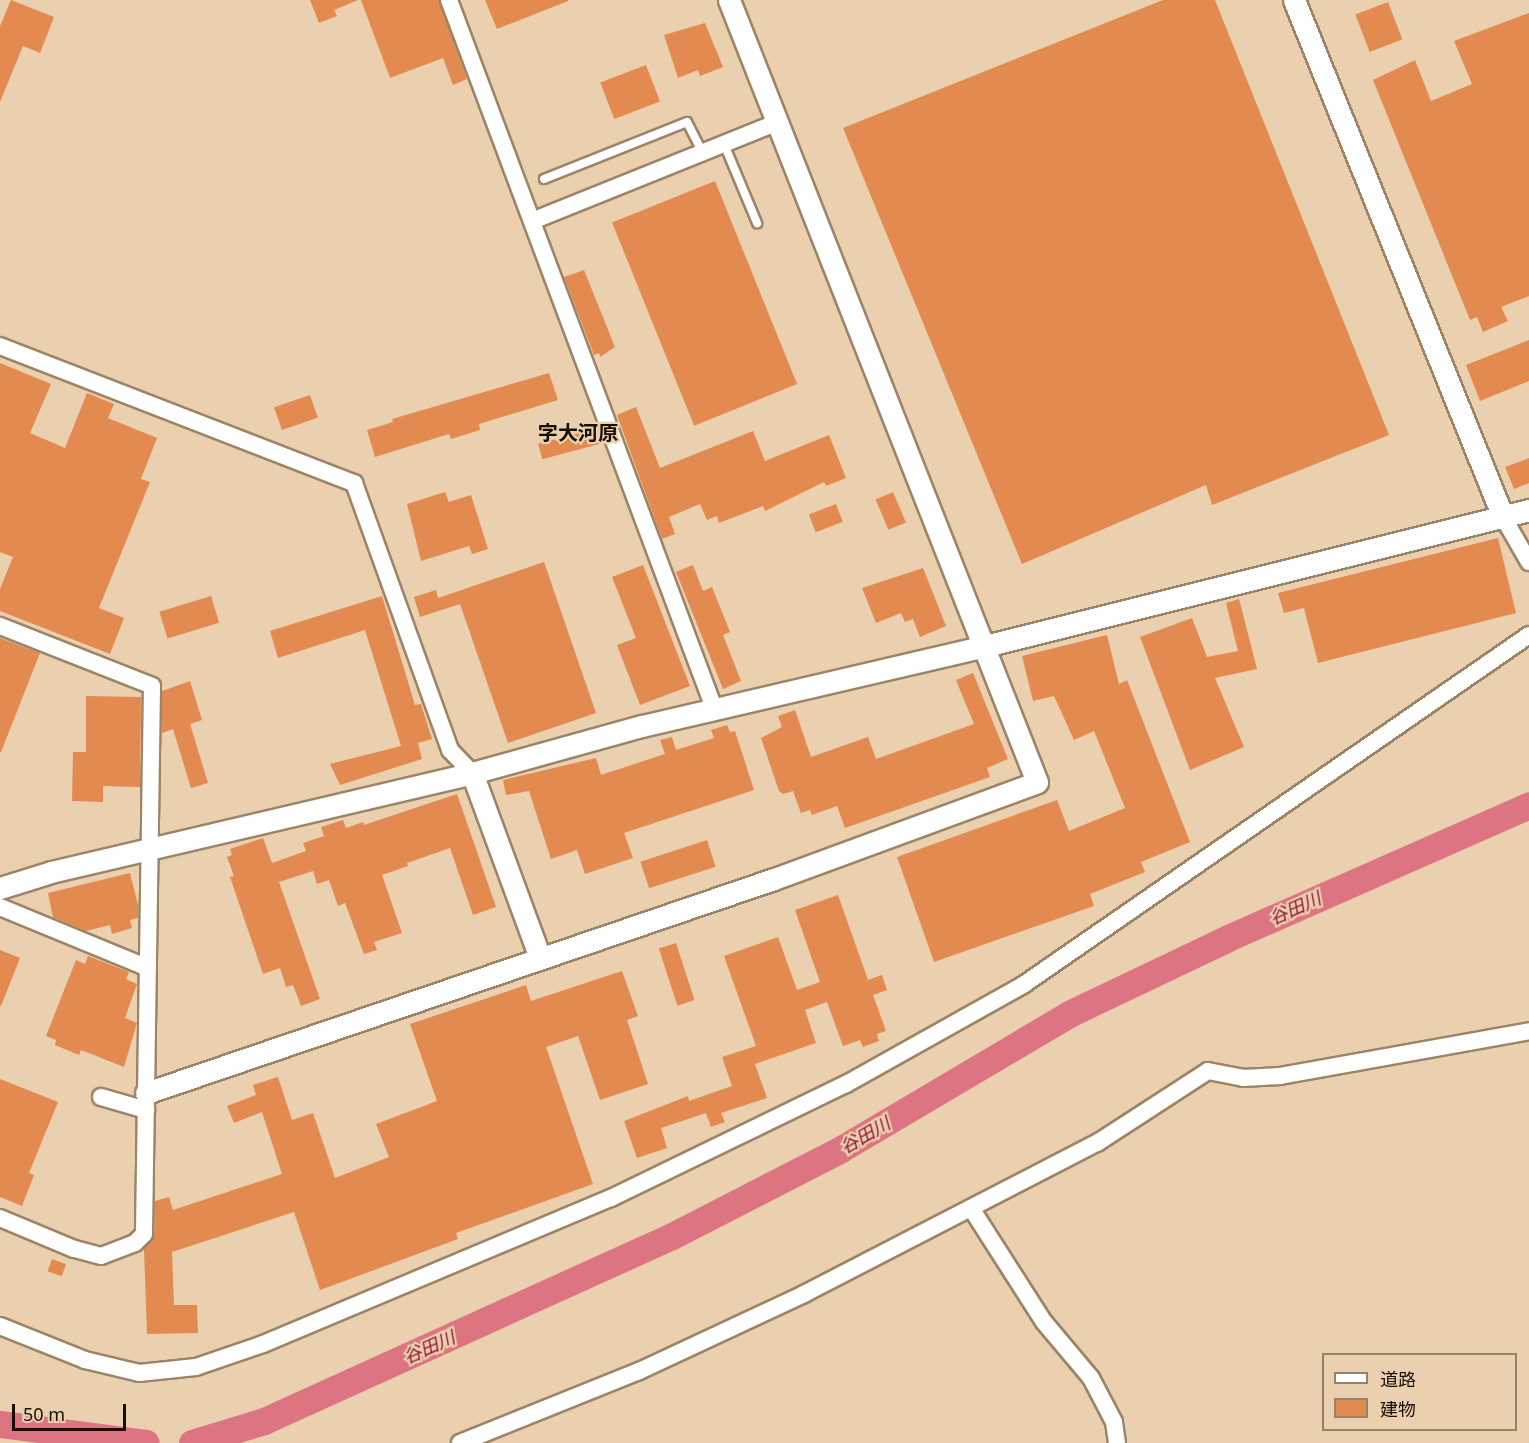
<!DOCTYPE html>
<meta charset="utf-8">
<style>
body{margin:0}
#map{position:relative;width:1529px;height:1443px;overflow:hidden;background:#ead0af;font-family:"Noto Sans","Noto Sans JP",sans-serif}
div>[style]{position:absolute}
.river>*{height:27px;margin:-13.5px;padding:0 13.5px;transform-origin:13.5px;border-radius:13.5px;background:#dd7482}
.building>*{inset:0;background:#e28a4f;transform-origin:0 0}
.roads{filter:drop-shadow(2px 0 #9c8466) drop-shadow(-2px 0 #9c8466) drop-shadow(0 2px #9c8466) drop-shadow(0 -2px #9c8466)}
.service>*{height:8px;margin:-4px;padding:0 4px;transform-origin:4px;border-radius:4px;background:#fff}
.minor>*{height:16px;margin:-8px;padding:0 8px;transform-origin:8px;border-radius:8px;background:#fff}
.tertiary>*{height:21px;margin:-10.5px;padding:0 10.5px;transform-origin:10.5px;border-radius:10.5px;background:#fff}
span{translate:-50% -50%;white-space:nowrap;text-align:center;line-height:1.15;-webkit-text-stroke:4.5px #ead0af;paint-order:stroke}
.water-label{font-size:18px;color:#910f34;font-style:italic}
.quarter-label{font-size:20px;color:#170e04;font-weight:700}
.legend{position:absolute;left:1322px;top:1353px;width:195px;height:78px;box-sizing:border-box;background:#ead0af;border:2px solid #96826b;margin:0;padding:8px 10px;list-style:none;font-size:18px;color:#170e04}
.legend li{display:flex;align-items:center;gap:12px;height:30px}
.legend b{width:30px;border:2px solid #96826b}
.scale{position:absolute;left:12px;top:1404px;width:114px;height:27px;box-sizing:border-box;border:3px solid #170e04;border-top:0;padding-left:8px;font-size:18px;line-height:21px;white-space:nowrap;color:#170e04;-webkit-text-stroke:4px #ead0af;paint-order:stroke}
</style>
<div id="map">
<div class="river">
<div style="left:0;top:1424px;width:147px;rotate:7.4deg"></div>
<div style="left:192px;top:1443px;width:75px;rotate:-17deg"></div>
<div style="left:264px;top:1421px;width:448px;rotate:-24.4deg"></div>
<div style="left:672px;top:1236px;width:190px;rotate:-27.2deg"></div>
<div style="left:841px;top:1149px;width:265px;rotate:-30.6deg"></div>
<div style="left:1069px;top:1014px;width:176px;rotate:-25.5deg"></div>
<div style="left:1228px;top:938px;width:329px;rotate:-23.8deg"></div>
</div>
<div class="building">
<div style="clip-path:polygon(11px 0,54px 17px,40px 53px,23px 46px,0 102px,0 26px)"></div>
<div style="clip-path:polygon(310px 0,358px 0,334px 10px,337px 16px,319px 23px)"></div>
<div style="clip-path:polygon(361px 0,439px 0,467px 79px,453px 85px,443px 58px,390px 78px)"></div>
<div style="clip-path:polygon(485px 0,568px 0,568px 1px,497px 29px)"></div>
<div style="clip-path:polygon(1163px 0,1215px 0,1389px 435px,1212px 505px,1206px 485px,1022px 564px,843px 128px)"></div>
<div style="left:1388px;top:2px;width:40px;height:35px;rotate:69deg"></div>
<div style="clip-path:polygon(1529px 13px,1529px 296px,1501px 307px,1508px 321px,1483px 332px,1477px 317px,1470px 320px,1373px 80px,1415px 60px,1431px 101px,1472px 84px,1454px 41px)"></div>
<div style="clip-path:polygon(705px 23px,723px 67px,700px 76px,698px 70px,678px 78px,664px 35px)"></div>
<div style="left:646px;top:65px;width:39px;height:49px;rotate:69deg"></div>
<div style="left:715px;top:181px;width:219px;height:111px;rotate:68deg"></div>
<div style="clip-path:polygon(584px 270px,615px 347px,600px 357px,599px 353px,594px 355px,564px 277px)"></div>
<div style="clip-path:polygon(1529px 340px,1529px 381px,1480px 401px,1466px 365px)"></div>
<div style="clip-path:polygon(0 363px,51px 384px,30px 433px,65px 448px,87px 393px,114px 404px,108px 418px,157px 438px,141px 479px,150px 482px,99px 608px,124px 618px,110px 654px,0 611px,0 589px,13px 557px,0 552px)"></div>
<div style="clip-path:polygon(549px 373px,558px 400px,479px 424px,480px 430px,451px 439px,449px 434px,375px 457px,367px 430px,393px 422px,392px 419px)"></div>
<div style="left:310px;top:395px;width:24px;height:38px;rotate:71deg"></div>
<div style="clip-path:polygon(636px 407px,660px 468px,753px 431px,765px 461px,829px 435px,846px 478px,826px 486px,824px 482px,765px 511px,763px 506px,719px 523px,717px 516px,707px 520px,700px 504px,669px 517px,675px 534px,662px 539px,617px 415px)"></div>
<div style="left:597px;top:428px;width:16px;height:61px;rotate:75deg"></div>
<div style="clip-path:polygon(1529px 458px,1529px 483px,1514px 489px,1505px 467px)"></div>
<div style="clip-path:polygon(445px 492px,449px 502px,471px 495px,488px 549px,472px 554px,469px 546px,421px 561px,407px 504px)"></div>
<div style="left:893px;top:492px;width:33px;height:19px;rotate:67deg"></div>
<div style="left:836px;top:504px;width:19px;height:29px;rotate:69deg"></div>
<div style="clip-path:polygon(1498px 538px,1516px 613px,1318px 663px,1304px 608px,1284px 613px,1278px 593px)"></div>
<div style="clip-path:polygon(544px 562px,596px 713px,508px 743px,460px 604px,420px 617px,414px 597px,436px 590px,438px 598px)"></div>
<div style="clip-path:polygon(643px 565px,690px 686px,640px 705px,617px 645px,636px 638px,612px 577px)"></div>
<div style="clip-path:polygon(693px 565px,703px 591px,712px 587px,730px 632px,723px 635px,741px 681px,723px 689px,676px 572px)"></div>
<div style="clip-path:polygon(923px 568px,946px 626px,920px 637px,913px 619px,905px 622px,901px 613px,876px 623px,862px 588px)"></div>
<div style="left:211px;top:596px;width:28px;height:54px;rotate:73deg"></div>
<div style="clip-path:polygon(382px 596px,415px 705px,421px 704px,432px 739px,418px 743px,422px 759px,340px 785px,330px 764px,401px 746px,365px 630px,278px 658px,270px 631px)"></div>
<div style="clip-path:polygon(1239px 599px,1257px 669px,1215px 678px,1244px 747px,1190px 770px,1140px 637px,1192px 618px,1207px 657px,1238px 651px,1226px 603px)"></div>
<div style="clip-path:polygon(1107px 635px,1119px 684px,1127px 680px,1190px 842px,1141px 862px,1145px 872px,1090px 894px,1094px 906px,934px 962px,897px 857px,1057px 800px,1069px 831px,1125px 808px,1094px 731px,1074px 740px,1054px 696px,1033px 701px,1022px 656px)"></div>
<div style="clip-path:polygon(0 638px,40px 653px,1px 752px,0 752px)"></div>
<div style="clip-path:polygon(973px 673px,1008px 759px,987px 768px,990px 777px,845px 828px,837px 806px,812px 815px,810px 810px,801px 813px,793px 791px,783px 794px,779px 791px,761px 738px,782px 727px,778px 716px,795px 710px,811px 757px,868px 737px,876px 759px,974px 724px,956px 680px)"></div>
<div style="clip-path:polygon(190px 681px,202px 720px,190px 724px,208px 783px,191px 788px,173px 729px,162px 733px,162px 691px)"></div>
<div style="clip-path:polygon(86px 696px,141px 697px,140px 787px,103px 786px,103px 802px,72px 801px,73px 752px,86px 752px)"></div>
<div style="clip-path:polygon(727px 725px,730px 732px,735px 731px,754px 790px,624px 833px,633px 858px,585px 874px,577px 850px,551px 859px,529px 791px,506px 795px,503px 780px,596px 758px,601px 775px,665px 754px,660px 740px,672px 737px,676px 750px,714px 738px,711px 730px)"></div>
<div style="clip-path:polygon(457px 794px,496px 907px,473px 915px,450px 848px,407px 863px,408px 866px,382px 875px,402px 933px,374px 942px,377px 950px,364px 954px,345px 903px,338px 906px,329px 880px,317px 884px,313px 871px,279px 882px,320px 999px,301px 1006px,293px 985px,286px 987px,280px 968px,263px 974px,230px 877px,234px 876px,227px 857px,232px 855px,230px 849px,263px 838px,272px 863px,306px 851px,303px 843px,324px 836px,321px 827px,343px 820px,346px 828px,363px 822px,364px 825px)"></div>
<div style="left:707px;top:840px;width:28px;height:70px;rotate:72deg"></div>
<div style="clip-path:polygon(130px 873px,138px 905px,138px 918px,130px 920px,132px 928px,112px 934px,110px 925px,86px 931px,53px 917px,48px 893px)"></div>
<div style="clip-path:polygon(838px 895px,868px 980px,882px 975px,887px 990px,873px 995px,886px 1031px,877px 1034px,879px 1041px,863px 1047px,860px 1040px,843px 1046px,827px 1002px,805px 1010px,816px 1043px,755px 1064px,767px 1098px,721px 1113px,725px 1122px,711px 1127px,706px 1113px,661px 1128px,667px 1148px,637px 1158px,624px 1121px,688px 1096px,689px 1101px,732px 1086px,722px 1057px,756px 1046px,724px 956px,778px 937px,797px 990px,820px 982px,795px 910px)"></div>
<div style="left:676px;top:943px;width:60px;height:18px;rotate:72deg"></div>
<div style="clip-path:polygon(0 950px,20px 958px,1px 1006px,0 1006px)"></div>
<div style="clip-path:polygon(88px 956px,129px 972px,126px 979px,137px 984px,125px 1018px,137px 1023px,124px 1067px,81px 1050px,79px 1055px,55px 1045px,56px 1040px,46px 1036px,76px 960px,85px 964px)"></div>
<div style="clip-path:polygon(622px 971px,638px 1016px,627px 1020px,648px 1084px,600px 1100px,578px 1036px,546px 1047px,593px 1184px,456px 1233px,458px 1239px,320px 1290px,294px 1212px,172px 1252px,174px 1305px,197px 1305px,198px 1333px,147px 1334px,144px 1249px,154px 1235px,155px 1201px,169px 1197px,173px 1210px,282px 1174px,262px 1112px,234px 1123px,227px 1106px,256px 1095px,253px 1085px,278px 1077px,292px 1120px,313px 1113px,335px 1178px,389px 1157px,376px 1124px,437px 1101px,410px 1024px,526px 985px,531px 1001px)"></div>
<div style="clip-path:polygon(0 1079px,58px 1102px,29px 1173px,34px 1175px,22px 1206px,0 1197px)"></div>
<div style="left:52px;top:1259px;width:15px;height:13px;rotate:20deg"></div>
</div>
<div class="roads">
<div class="service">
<div style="left:724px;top:144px;width:86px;rotate:67.3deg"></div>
<div style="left:544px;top:179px;width:154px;rotate:-21.7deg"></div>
<div style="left:687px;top:122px;width:34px;rotate:63deg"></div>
</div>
<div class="minor">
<div style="left:449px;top:0;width:756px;rotate:69.48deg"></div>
<div style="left:532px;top:221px;width:265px;rotate:-21.9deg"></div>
<div style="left:0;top:346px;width:380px;rotate:21.2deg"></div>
<div style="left:354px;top:483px;width:284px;rotate:70.2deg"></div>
<div style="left:450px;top:750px;width:32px;rotate:46deg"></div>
<div style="left:1503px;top:517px;width:52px;rotate:60deg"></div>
<div style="left:0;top:626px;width:163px;rotate:21.5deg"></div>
<div style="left:152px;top:686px;width:548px;rotate:90.84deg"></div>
<div style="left:144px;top:1234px;width:13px;rotate:135deg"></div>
<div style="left:135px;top:1243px;width:36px;rotate:159deg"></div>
<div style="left:101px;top:1256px;width:28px;rotate:-165deg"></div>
<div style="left:74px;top:1249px;width:80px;rotate:-157.3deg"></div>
<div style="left:0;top:907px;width:160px;rotate:22.4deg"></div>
<div style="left:101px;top:1097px;width:47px;rotate:16.1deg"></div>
<div style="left:971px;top:1208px;width:135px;rotate:57.4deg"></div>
<div style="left:1044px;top:1322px;width:73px;rotate:50deg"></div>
<div style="left:1091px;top:1378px;width:50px;rotate:62.4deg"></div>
<div style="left:1114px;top:1422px;width:21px;rotate:82deg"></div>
<div style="left:0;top:1326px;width:92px;rotate:21.8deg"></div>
<div style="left:85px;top:1360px;width:56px;rotate:13.5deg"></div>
<div style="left:139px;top:1373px;width:57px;rotate:-6deg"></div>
<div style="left:196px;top:1367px;width:71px;rotate:-18.9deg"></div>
<div style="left:263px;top:1344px;width:377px;rotate:-22.8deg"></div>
<div style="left:611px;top:1198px;width:261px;rotate:-25.9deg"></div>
<div style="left:846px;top:1084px;width:203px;rotate:-29.2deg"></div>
<div style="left:1023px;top:985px;width:615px;rotate:-34.67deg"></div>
<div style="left:460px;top:1443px;width:193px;rotate:-21.9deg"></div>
<div style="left:639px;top:1371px;width:182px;rotate:-25deg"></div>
<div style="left:804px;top:1294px;width:330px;rotate:-27.3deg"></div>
<div style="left:1097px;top:1143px;width:132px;rotate:-33deg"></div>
<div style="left:1208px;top:1071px;width:36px;rotate:11deg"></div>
<div style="left:1243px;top:1078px;width:37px;rotate:-3deg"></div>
<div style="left:1280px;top:1076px;width:253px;rotate:-10.2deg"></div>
</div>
<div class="tertiary">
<div style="left:1294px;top:0;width:558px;rotate:67.99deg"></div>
<div style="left:472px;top:773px;width:197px;rotate:69.8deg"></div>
<div style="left:0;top:888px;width:53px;rotate:-17.4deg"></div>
<div style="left:51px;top:872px;width:432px;rotate:-13.2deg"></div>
<div style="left:472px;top:773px;width:176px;rotate:-15.5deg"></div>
<div style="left:642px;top:726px;width:352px;rotate:-13.1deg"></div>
<div style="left:985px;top:646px;width:561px;rotate:-14.04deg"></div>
<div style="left:146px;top:1093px;width:663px;rotate:-18.82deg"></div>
<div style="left:774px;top:879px;width:280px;rotate:-20.2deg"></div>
<div style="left:1037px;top:782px;width:840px;rotate:-111.5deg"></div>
</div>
</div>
<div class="water-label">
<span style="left:1295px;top:908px;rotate:-24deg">谷田川</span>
<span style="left:865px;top:1135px;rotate:-30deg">谷田川</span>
<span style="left:429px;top:1347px;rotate:-24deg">谷田川</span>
</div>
<div class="quarter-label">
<span style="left:578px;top:432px">字大河原</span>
</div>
<ul class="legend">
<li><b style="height:8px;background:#fff"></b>道路</li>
<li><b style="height:16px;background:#e28a4f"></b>建物</li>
</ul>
<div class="scale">50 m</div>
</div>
